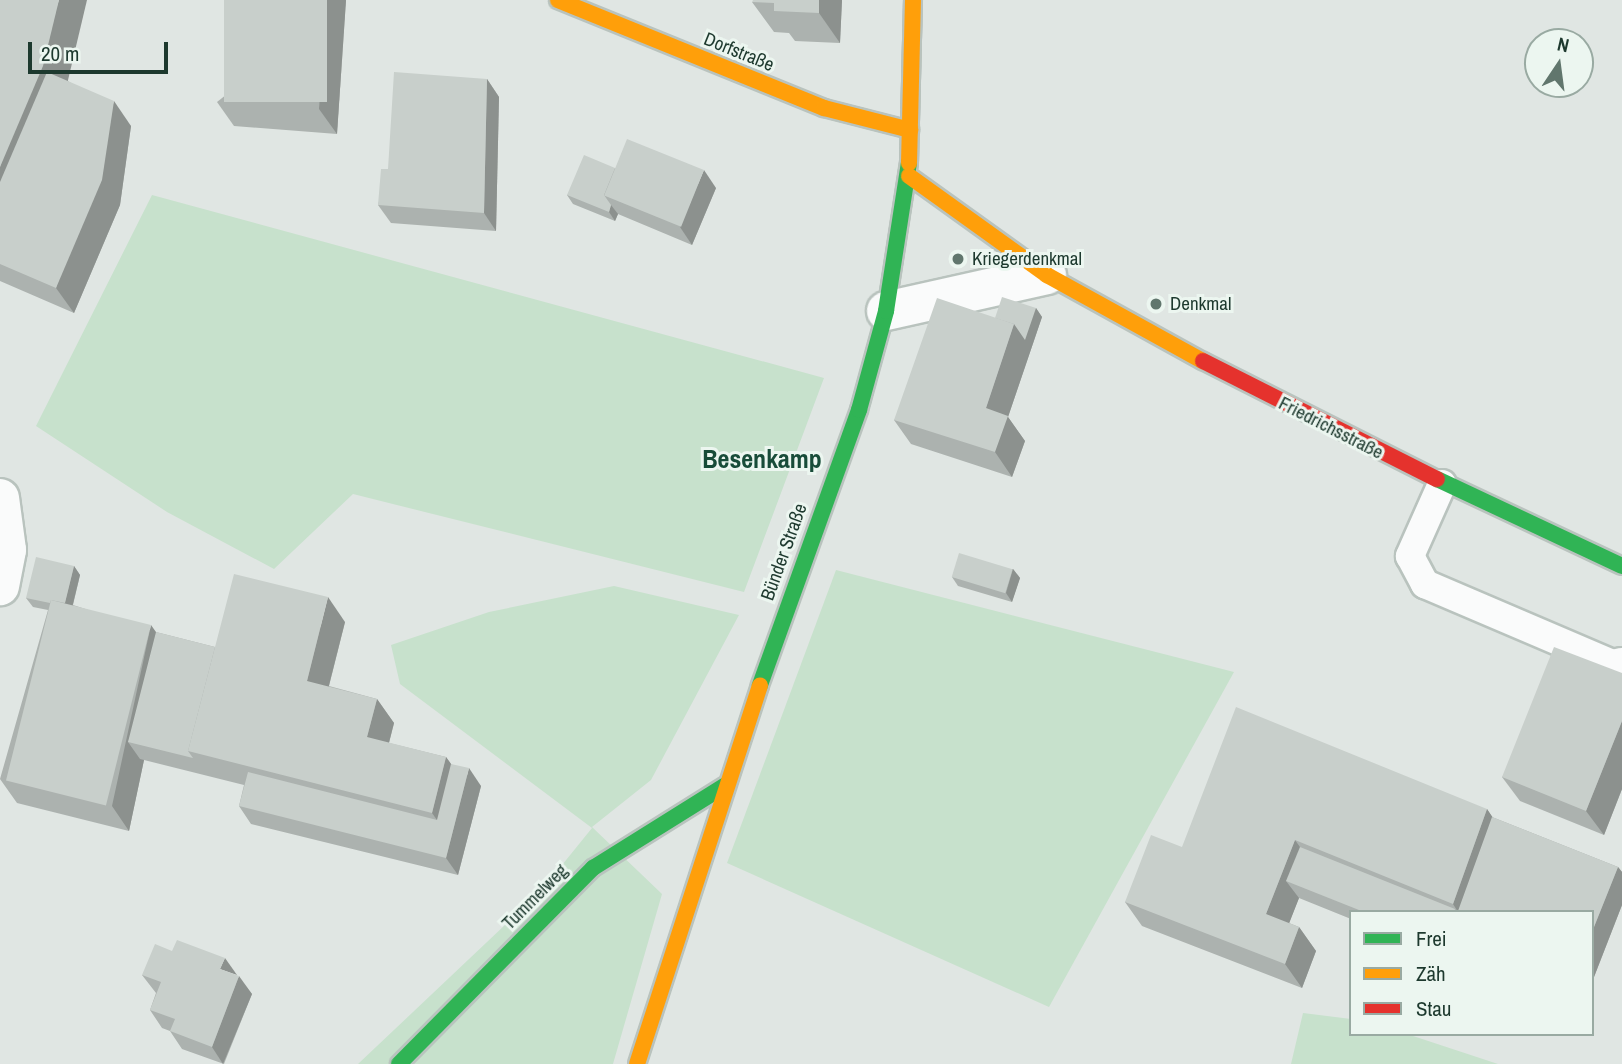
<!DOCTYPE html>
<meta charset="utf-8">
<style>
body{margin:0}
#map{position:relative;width:1622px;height:1064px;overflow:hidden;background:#e0e6e3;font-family:"Archivo Narrow",sans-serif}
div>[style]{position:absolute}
.green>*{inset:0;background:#c7e1cc}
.roads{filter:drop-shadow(2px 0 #b9c3be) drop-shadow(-2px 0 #b9c3be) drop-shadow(0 2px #b9c3be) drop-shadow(0 -2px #b9c3be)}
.lane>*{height:28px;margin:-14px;padding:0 14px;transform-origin:14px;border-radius:14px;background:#fafbfb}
.street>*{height:38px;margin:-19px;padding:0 19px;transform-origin:19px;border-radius:19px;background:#fafbfb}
.fast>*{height:16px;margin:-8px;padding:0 8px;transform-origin:8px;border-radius:8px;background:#30b455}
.slow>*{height:16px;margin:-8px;padding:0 8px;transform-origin:8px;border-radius:8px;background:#ff9f0a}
.jam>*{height:16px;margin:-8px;padding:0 8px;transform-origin:8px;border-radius:8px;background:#e5322d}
.wall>*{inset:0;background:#acb2af}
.shaded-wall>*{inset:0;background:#8c918e}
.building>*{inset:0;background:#c8cfcb;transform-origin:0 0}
.dots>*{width:19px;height:19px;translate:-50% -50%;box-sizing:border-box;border:4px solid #ecf6f0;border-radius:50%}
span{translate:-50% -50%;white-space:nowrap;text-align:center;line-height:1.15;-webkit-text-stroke:6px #ecf6f0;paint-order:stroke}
.street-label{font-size:19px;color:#1d392e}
.poi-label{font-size:19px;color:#1d392e}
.left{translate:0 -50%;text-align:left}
.district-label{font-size:26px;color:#184c39;font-weight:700}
.legend{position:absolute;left:1349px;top:910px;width:245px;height:126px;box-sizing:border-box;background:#ecf6f0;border:2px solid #99aaa2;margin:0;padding:9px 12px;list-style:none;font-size:21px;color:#1d392e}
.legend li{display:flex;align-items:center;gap:14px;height:35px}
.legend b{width:35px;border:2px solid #99aaa2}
.north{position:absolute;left:1524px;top:28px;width:70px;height:70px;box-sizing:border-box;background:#ecf6f0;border:2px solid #99aaa2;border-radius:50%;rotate:13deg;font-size:19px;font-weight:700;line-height:28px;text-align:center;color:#1d392e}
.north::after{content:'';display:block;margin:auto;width:24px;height:32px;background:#61766d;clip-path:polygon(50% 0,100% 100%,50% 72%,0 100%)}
.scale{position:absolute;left:28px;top:42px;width:140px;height:32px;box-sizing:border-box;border:4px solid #1d392e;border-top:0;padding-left:9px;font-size:21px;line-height:24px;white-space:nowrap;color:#1d392e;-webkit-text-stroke:5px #ecf6f0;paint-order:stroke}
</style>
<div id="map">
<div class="green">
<div style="clip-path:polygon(152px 195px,824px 378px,744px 592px,353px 494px,274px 569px,167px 512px,36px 426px)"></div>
<div style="clip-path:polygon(836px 570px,1234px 672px,1049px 1007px,727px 863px)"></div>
<div style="clip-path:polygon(614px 586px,739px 615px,651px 780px,592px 827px,662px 894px,613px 1064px,358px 1064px,541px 891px,592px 828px,400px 684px,391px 645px,489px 612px)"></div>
<div style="clip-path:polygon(1303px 1013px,1351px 1019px,1351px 1034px,1407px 1034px,1498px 1064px,1291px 1064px)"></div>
</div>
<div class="roads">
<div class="lane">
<div style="left:1442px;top:484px;width:79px;rotate:114deg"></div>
<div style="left:1410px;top:556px;width:32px;rotate:62deg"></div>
<div style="left:1425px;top:584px;width:204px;rotate:23.1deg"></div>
<div style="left:1613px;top:664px;width:9px;rotate:-13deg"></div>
</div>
<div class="street">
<div style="left:886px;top:311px;width:165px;rotate:-12.6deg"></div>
<div style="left:0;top:498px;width:52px;rotate:82.3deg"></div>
<div style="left:7px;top:550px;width:37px;rotate:101deg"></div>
</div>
<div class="fast">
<div style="left:1437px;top:479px;width:204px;rotate:25.2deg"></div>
<div style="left:760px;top:685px;width:292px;rotate:-70.2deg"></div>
<div style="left:859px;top:410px;width:103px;rotate:-74.7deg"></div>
<div style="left:886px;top:311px;width:150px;rotate:-81.2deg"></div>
<div style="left:399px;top:1064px;width:276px;rotate:-45.3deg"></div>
<div style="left:593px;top:868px;width:155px;rotate:-32deg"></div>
</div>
<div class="slow">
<div style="left:558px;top:0;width:287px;rotate:22.1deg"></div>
<div style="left:824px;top:108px;width:89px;rotate:14.3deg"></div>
<div style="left:909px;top:163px;width:163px;rotate:-88.6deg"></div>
<div style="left:909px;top:176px;width:170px;rotate:35.7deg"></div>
<div style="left:1047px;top:275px;width:178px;rotate:28.9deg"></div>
<div style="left:637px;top:1064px;width:398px;rotate:-72deg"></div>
</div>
<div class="jam">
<div style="left:1203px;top:361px;width:262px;rotate:26.8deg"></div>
</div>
</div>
<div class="wall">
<div style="clip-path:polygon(0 0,68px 81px,131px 126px,120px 205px,74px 313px,0 281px)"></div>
<div style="clip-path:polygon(346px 0,337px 134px,234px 126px,217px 102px)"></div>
<div style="clip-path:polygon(842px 0,840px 43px,795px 41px,789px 33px,774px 32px,752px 2px)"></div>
<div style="clip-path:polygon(487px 79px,499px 97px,496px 231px,391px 223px,378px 205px,388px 169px)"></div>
<div style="clip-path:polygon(615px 168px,716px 188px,692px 245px,618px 214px,615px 221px,573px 204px,567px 195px)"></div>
<div style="clip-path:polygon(1036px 308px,1042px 317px,1008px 417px,1025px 441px,1012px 477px,911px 444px,894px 420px,995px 318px)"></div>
<div style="clip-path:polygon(74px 566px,80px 575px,73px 605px,156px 632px,215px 647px,345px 622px,329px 686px,377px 699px,394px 723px,389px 743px,446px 757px,451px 764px,481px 786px,458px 875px,251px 824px,239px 806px,244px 785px,144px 760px,129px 831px,17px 803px,0 779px,48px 610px,33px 607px,26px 598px)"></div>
<div style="clip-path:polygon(1013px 569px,1020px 578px,1012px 602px,958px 586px,952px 577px)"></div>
<div style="clip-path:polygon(1622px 673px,1622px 789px,1604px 835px,1520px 801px,1502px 777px)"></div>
<div style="clip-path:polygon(1487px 809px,1492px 817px,1618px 867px,1622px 872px,1622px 905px,1594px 977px,1592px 976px,1592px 912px,1351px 912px,1351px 919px,1299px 898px,1289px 923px,1299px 927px,1316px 951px,1302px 988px,1142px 926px,1125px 902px,1182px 847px)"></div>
<div style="clip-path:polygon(142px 975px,237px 976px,252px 994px,224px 1064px,182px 1049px,170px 1031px,162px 1028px,150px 1010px,156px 993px)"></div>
</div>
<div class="shaded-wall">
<div style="clip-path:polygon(59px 0,87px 0,64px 97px,0 247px,0 167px)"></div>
<div style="clip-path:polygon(327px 0,346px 0,337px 134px,319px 109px)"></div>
<div style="clip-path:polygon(819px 0,842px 0,840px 43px,819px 13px)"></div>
<div style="clip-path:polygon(487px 79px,499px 97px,496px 231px,484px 213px)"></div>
<div style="clip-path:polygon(114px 101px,131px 126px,120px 205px,74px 313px,56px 288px)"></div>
<div style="clip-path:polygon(704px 170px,716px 188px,692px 245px,680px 227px)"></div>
<div style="clip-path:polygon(611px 205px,618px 214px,615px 221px,609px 212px)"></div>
<div style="clip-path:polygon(1036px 308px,1042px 317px,1008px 417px,1025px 441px,1012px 477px,995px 452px,986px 408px,1014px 324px)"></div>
<div style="clip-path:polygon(74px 566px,80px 575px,70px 616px,64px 606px)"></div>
<div style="clip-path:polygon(1013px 569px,1020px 578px,1012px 602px,1006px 593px)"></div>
<div style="clip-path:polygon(328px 597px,345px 622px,324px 705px,307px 681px)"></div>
<div style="clip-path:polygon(151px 625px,168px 649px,128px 742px,140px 759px,144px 760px,129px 831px,112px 806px)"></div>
<div style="clip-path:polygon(377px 699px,394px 723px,384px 762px,367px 737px)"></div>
<div style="clip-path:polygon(1622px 721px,1622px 789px,1604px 835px,1586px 811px)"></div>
<div style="clip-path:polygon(446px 757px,464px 782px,449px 837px,432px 813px)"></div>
<div style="clip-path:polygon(469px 768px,481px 786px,458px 875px,446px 858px)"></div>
<div style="clip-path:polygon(1487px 809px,1504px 834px,1458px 911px,1458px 912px,1453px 904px)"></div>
<div style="clip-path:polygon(1295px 840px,1312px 864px,1286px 881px,1299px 898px,1283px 939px,1266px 914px)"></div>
<div style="clip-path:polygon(1618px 867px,1622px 872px,1622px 905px,1594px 977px,1592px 975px,1592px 932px)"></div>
<div style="clip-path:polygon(1299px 927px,1316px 951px,1302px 988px,1285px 964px)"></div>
<div style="clip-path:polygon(225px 958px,237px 975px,220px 969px)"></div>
<div style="clip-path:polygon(239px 976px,252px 994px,223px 1064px,212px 1047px)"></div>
</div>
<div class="building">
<div style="clip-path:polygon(0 0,59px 0,43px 66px,0 167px)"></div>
<div style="left:224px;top:0;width:103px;height:102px"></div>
<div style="clip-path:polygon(753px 0,819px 0,819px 13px,774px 11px,774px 3px,752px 2px)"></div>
<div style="clip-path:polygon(47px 72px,114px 101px,102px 180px,56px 288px,0 264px,0 182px)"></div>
<div style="clip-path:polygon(394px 72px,487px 79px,484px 213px,378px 205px,381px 169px,388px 169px)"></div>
<div style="left:627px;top:139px;width:83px;height:61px;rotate:22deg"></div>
<div style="clip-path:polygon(584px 155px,615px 168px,604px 195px,611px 205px,609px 212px,567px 195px)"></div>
<div style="clip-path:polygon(1002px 297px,1036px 308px,1025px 340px,1014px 324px,995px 318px)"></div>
<div style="clip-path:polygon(937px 298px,1014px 324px,986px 408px,1008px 416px,995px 452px,894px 420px)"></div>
<div style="left:959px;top:553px;width:56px;height:25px;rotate:17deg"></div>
<div style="clip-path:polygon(36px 557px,74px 566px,65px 603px,51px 600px,50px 603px,26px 598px)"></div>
<div style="clip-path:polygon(234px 574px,328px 597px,307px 681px,377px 699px,367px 737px,446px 757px,432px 813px,188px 751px)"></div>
<div style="left:51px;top:600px;width:103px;height:186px;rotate:14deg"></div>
<div style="clip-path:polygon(156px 632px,215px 647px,188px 751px,193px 758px,128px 742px)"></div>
<div style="clip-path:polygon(1554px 647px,1622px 673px,1622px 721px,1586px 811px,1502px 777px)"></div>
<div style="clip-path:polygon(1236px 707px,1487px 809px,1453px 904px,1295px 840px,1266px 914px,1299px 927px,1285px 964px,1125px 902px,1151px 835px,1182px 847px)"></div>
<div style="clip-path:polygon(451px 764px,469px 768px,446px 858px,239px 806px,248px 772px,437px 820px)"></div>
<div style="clip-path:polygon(1492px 817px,1618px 867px,1592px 932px,1592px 912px,1460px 912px,1458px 911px)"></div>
<div style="clip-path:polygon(1300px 847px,1455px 909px,1454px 912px,1364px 912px,1286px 881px)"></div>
<div style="clip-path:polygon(177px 940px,225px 958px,220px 969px,239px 976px,212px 1047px,170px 1031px,175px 1019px,150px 1010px,161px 982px,142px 975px,155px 944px,172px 951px)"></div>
</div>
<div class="dots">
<div style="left:958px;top:259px;background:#61766d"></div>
<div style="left:1156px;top:304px;background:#61766d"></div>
</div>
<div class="street-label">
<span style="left:739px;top:52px;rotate:22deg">Dorfstraße</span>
<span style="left:1331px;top:428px;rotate:27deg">Friedrichsstraße</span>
<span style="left:784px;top:552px;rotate:-70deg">Bünder Straße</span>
<span style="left:535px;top:897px;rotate:-45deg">Tummelweg</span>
</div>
<div class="poi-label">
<span class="left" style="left:972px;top:259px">Kriegerdenkmal</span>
<span class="left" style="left:1170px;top:304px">Denkmal</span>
</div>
<div class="district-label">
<span style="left:762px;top:459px">Besenkamp</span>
</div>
<ul class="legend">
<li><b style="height:9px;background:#30b455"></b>Frei</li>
<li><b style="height:9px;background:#ff9f0a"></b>Zäh</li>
<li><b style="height:9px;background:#e5322d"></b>Stau</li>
</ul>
<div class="north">N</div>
<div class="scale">20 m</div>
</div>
